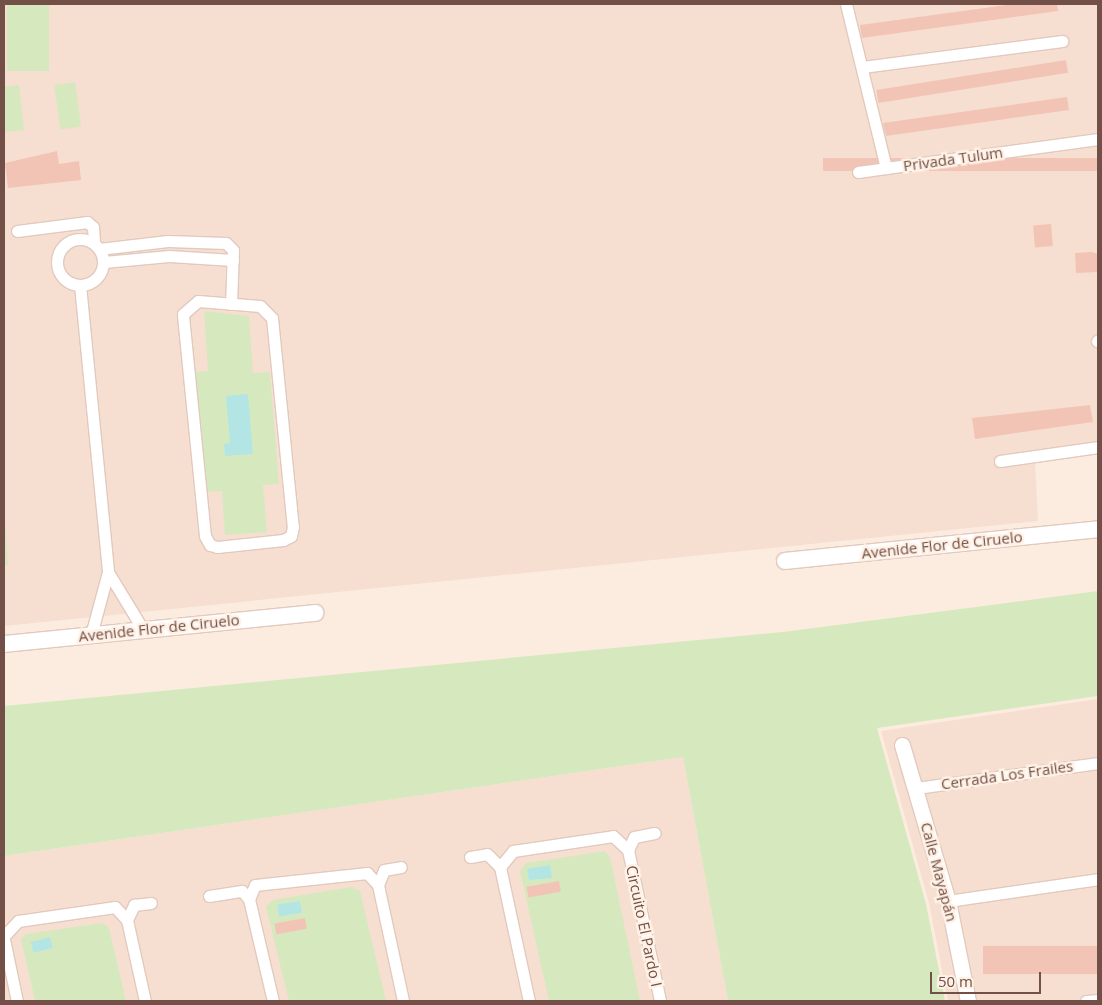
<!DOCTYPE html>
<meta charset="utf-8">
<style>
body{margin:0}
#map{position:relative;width:1102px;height:1005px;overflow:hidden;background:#fcecdf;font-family:"Open Sans",sans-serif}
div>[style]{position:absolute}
.residential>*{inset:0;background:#f6dfd0}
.green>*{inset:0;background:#d6e9be;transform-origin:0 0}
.water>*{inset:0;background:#b4e5e5;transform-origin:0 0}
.building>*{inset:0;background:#f2c4b6;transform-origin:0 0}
.roads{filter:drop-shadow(1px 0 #e2c9be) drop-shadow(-1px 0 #e2c9be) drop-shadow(0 1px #e2c9be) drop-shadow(0 -1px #e2c9be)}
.minor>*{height:11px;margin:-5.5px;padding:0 5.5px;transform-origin:5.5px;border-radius:5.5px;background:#fff}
.minor>.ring{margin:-5.5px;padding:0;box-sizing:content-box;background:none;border:11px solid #fff;border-radius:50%}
.tertiary>*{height:15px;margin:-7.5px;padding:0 7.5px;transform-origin:7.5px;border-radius:7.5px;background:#fff}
.secondary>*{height:16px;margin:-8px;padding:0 8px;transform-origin:8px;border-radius:8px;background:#fff}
span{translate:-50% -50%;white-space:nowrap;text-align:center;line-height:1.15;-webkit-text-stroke:5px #fff1e5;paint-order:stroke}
.street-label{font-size:15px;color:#724f47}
.frame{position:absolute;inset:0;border:5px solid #724f47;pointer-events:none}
.scale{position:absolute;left:930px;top:972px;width:111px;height:22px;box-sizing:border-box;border:2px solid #724f47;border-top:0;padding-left:6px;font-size:15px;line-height:18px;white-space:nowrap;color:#724f47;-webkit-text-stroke:4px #fff1e5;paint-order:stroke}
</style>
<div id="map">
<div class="residential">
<div style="clip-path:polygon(4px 4px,1098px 4px,1098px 450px,1035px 459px,1038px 521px,4px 626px)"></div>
<div style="clip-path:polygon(1098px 699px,1098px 1001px,948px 1001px,929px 903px,881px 731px)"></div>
<div style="clip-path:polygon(683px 757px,728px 1001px,4px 1001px,4px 856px)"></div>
</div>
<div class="green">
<div style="left:7px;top:4px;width:42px;height:67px"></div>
<div style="left:75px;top:82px;width:45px;height:21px;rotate:82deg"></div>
<div style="clip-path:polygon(19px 85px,24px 130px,4px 132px,4px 87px)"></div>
<div style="clip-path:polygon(204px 311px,249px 316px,253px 373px,270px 372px,279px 484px,263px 485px,267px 532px,225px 535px,222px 491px,204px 492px,195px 372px,208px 371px)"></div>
<div style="clip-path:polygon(4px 506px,8px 565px,4px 565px)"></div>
<div style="clip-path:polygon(1098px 591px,1098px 696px,877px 728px,926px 904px,945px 1001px,728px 1001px,683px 757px,4px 856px,4px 706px,783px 632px)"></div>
<div style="clip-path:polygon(604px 851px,610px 857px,640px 1001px,549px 1001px,520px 871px,526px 863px)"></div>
<div style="clip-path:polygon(351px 887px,360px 891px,386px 1001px,289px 1001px,266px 907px,273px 900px)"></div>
<div style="clip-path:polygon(102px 923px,109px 928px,126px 1001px,35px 1001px,21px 939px,26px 934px)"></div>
</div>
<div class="water">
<div style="clip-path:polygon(248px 394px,253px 454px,225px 456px,224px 444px,230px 443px,226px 396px)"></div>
<div style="clip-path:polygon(550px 865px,552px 878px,529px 880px,527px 869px)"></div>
<div style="left:300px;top:901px;width:12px;height:23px;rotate:81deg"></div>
<div style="left:50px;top:937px;width:11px;height:20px;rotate:75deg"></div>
</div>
<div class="building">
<div style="clip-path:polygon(1014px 4px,1057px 4px,1058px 11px,862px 38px,861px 33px,860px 25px)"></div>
<div style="left:1066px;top:60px;width:13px;height:192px;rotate:81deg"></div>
<div style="clip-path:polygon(1067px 97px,1069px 110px,1055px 112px,886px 136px,883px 123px)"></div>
<div style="clip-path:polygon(57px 151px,59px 164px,79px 161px,81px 180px,8px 188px,5px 163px)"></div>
<div style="left:1098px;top:158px;width:13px;height:275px;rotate:90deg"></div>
<div style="left:1051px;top:224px;width:22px;height:18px;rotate:85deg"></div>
<div style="clip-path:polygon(1092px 252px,1098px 254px,1098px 272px,1076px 273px,1075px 253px)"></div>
<div style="clip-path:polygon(1090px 405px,1093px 422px,975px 439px,972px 418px)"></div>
<div style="left:559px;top:881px;width:11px;height:33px;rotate:80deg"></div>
<div style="left:305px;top:918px;width:11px;height:31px;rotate:80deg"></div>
<div style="left:1098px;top:946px;width:28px;height:115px;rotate:90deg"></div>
</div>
<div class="roads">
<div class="minor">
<div style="left:846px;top:4px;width:169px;rotate:76.3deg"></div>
<div style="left:886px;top:168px;width:214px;rotate:-7.8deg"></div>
<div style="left:862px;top:67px;width:202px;rotate:-7.4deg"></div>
<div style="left:858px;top:172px;width:28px;rotate:-8deg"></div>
<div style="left:17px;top:231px;width:71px;rotate:-7.3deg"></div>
<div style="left:87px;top:222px;width:8px;rotate:40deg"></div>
<div style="left:93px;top:227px;width:16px;rotate:86deg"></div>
<div class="ring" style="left:57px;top:239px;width:35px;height:35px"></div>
<div style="left:99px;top:249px;width:69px;rotate:-6.6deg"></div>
<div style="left:168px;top:241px;width:58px;rotate:2deg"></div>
<div style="left:226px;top:243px;width:10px;rotate:45deg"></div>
<div style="left:233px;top:250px;width:54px;rotate:92.1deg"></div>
<div style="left:104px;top:262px;width:65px;rotate:-5.3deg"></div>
<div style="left:169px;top:256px;width:64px;rotate:3.6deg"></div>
<div style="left:80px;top:285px;width:288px;rotate:84.4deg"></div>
<div style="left:108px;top:572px;width:65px;rotate:105.1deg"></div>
<div style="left:198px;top:301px;width:62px;rotate:4.6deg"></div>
<div style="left:260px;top:306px;width:17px;rotate:45deg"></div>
<div style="left:272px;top:318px;width:210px;rotate:84.3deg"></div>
<div style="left:293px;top:527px;width:9px;rotate:103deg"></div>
<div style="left:291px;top:536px;width:9px;rotate:153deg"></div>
<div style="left:283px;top:540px;width:66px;rotate:173.9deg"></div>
<div style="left:217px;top:547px;width:7px;rotate:-164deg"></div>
<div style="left:210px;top:545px;width:10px;rotate:-119deg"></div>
<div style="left:205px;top:536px;width:223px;rotate:-95.7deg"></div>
<div style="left:183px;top:314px;width:20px;rotate:-41deg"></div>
<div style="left:1097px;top:341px;width:1px;rotate:-45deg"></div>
<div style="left:1000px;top:461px;width:99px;rotate:-8.1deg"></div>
<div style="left:108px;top:572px;width:66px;rotate:58.7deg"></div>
<div style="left:916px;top:788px;width:184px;rotate:-7.8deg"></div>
<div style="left:628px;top:850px;width:154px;rotate:78deg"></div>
<div style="left:470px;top:857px;width:17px;rotate:-10deg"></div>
<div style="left:487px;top:854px;width:18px;rotate:45deg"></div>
<div style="left:500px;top:867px;width:21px;rotate:-51deg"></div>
<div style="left:513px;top:851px;width:101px;rotate:-8.5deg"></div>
<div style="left:613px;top:836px;width:21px;rotate:43deg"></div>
<div style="left:628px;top:850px;width:14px;rotate:-65deg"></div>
<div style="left:634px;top:837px;width:21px;rotate:-11deg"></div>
<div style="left:500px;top:867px;width:137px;rotate:77.8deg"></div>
<div style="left:378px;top:885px;width:119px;rotate:77.8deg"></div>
<div style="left:209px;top:896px;width:33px;rotate:-9deg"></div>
<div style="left:242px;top:891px;width:11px;rotate:49deg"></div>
<div style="left:249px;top:899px;width:15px;rotate:-67deg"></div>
<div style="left:255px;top:885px;width:113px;rotate:-6.1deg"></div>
<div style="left:367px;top:873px;width:16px;rotate:47deg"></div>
<div style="left:378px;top:885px;width:16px;rotate:-68deg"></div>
<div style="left:384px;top:870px;width:17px;rotate:-10deg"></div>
<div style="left:249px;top:899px;width:105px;rotate:76.8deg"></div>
<div style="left:948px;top:901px;width:152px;rotate:-8.3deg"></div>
<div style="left:127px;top:920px;width:83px;rotate:77.5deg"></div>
<div style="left:4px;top:936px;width:21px;rotate:-47deg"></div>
<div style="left:18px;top:921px;width:98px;rotate:-8.2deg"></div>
<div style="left:115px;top:907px;width:18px;rotate:47deg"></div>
<div style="left:127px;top:920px;width:17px;rotate:-65deg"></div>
<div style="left:134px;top:905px;width:17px;rotate:-7deg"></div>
<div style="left:4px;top:939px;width:63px;rotate:78.2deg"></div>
<div style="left:1086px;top:1001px;width:12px;rotate:-5deg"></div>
</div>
<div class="tertiary">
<div style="left:902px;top:745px;width:163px;rotate:73.6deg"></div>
<div style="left:948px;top:901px;width:102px;rotate:78.7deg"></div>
</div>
<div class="secondary">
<div style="left:785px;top:561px;width:315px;rotate:-5.8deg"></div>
<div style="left:4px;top:644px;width:313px;rotate:-5.7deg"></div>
</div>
</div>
<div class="street-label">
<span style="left:953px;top:159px;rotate:-8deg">Privada Tulum</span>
<span style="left:942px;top:545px;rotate:-6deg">Avenide Flor de Ciruelo</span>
<span style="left:159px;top:628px;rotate:-6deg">Avenide Flor de Ciruelo</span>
<span style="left:1007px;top:775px;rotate:-8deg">Cerrada Los Frailes</span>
<span style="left:939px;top:872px;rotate:75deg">Calle Mayapán</span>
<span style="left:644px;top:926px;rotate:78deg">Circuito El Pardo I</span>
</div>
<div class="frame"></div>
<div class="scale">50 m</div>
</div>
